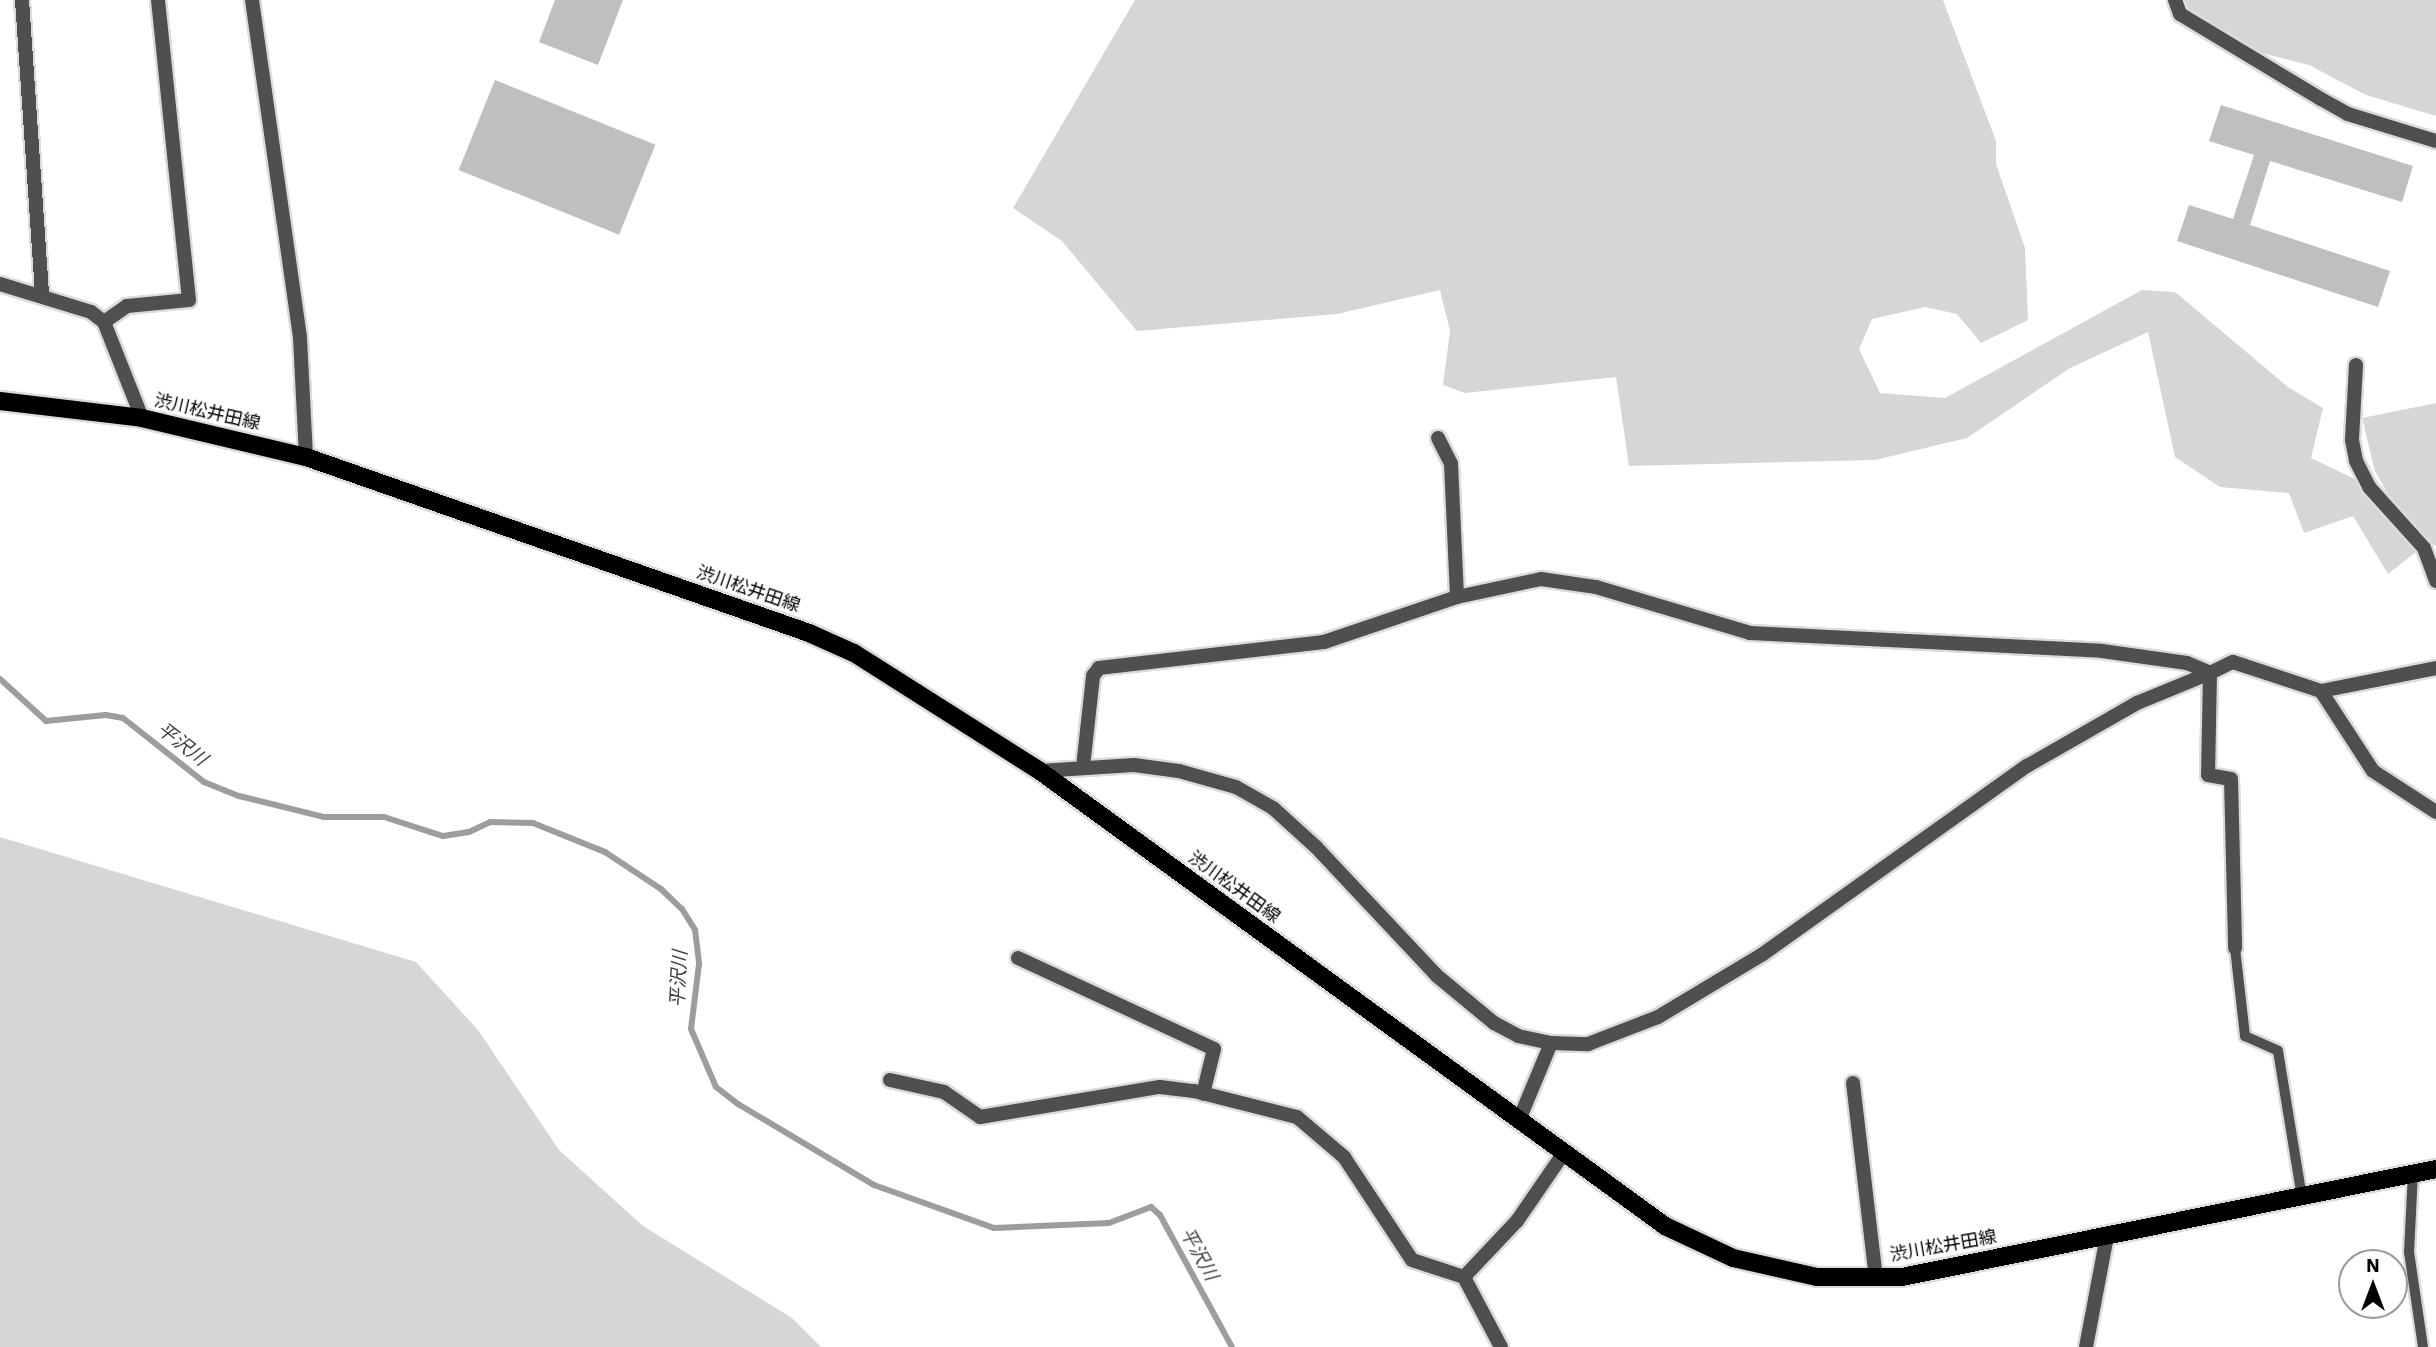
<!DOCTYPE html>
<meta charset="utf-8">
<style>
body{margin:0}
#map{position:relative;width:2436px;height:1347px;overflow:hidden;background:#fff;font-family:"IBM Plex Sans","Noto Sans JP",sans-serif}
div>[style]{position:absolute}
.green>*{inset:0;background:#d6d6d6}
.stream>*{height:6px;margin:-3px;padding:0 3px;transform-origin:3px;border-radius:3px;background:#9d9d9d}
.building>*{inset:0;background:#bfbfbf;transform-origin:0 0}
.roads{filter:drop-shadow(2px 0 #dbdbdb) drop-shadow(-2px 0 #dbdbdb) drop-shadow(0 2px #dbdbdb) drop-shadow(0 -2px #dbdbdb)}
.lane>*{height:10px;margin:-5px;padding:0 5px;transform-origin:5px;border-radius:5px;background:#4f4f4f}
.street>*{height:14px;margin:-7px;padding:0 7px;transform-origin:7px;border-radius:7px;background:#4f4f4f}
.primary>*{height:18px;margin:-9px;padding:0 9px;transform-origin:9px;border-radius:9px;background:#000}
span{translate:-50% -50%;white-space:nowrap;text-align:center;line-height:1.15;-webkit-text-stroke:5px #fff;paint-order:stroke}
.street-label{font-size:18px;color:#000}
.water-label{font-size:19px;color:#3e3e3e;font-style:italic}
.north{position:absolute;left:2338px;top:1249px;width:70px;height:70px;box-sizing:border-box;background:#fff;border:2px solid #999;border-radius:50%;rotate:0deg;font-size:19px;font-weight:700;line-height:28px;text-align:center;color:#000}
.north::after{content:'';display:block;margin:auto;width:24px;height:32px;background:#000;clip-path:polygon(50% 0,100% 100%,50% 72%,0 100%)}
</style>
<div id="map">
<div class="green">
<div style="clip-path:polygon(1135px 0,1943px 0,1996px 141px,1996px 164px,2025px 248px,2028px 320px,1981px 343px,1957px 314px,1925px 307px,1872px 319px,1859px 349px,1880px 393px,1945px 398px,2142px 290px,2175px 292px,2288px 387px,2323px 408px,2311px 458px,2359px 481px,2373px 506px,2417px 551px,2388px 574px,2353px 516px,2304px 533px,2289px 493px,2220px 487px,2175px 457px,2148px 332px,2070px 368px,1967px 438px,1875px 460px,1629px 466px,1616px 377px,1465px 393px,1443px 385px,1450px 331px,1440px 290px,1337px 314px,1137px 331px,1062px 241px,1013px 208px)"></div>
<div style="clip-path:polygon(2180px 0,2436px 0,2436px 116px,2366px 95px,2309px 65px,2262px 53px,2182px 9px)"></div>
<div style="clip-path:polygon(2436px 403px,2436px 545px,2435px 546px,2389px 496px,2375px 471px,2362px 418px)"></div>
<div style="clip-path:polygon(0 837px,416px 962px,478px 1030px,559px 1150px,643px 1226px,792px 1318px,821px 1347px,0 1347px)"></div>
</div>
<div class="stream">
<div style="left:0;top:679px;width:62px;rotate:42.4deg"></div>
<div style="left:46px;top:721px;width:60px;rotate:-5.7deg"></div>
<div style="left:106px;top:715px;width:17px;rotate:10deg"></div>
<div style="left:123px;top:718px;width:103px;rotate:38.3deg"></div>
<div style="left:204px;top:782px;width:38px;rotate:22deg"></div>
<div style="left:239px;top:796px;width:88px;rotate:13.9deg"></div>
<div style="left:324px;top:817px;width:60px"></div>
<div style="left:384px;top:817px;width:62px;rotate:17.9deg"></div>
<div style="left:443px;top:836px;width:26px;rotate:-9deg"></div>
<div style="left:469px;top:832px;width:23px;rotate:-25deg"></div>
<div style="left:490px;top:822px;width:43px;rotate:1.3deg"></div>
<div style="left:533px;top:823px;width:78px;rotate:21.9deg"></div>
<div style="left:605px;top:852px;width:67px;rotate:33.5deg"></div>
<div style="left:661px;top:889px;width:29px;rotate:44deg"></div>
<div style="left:682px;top:909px;width:25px;rotate:58deg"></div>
<div style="left:695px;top:930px;width:34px;rotate:83deg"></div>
<div style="left:699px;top:964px;width:65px;rotate:97deg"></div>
<div style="left:691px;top:1029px;width:63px;rotate:66.7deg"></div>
<div style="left:716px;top:1087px;width:28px;rotate:38deg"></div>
<div style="left:738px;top:1104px;width:158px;rotate:30.8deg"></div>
<div style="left:874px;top:1185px;width:127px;rotate:19.7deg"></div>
<div style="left:994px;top:1228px;width:115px;rotate:-2.5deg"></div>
<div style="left:1109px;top:1223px;width:45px;rotate:-20.9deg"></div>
<div style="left:1151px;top:1207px;width:12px;rotate:42deg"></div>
<div style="left:1160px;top:1215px;width:150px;rotate:61.4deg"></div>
</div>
<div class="building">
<div style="clip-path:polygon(555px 0,623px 0,598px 65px,539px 42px)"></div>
<div style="left:495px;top:80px;width:173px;height:97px;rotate:22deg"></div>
<div style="clip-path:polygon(2221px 105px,2413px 166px,2402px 202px,2270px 161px,2250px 225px,2390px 271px,2378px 307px,2177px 241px,2189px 205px,2233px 219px,2254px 155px,2209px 141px)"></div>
</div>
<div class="roads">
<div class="lane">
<div style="left:2235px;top:948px;width:89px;rotate:83.5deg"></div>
<div style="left:2245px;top:1036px;width:36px;rotate:24deg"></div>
<div style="left:2278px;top:1051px;width:148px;rotate:80.7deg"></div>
<div style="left:2413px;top:1173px;width:79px;rotate:92.9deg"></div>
<div style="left:2409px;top:1252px;width:96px;rotate:81.6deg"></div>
</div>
<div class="street">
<div style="left:22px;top:0;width:296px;rotate:86.1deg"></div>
<div style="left:252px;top:0;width:341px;rotate:81.9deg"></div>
<div style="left:300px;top:338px;width:119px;rotate:87.1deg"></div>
<div style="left:2175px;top:0;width:15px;rotate:70deg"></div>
<div style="left:2180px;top:14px;width:165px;rotate:31.1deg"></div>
<div style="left:2321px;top:99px;width:31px;rotate:29deg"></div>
<div style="left:2348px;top:114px;width:92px;rotate:17.1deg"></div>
<div style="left:0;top:284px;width:95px;rotate:17.1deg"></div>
<div style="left:91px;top:312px;width:16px;rotate:38deg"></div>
<div style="left:104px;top:322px;width:103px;rotate:68.4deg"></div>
<div style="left:104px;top:322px;width:28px;rotate:-35deg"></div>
<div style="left:127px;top:306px;width:62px;rotate:-5.5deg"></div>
<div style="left:189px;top:300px;width:302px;rotate:-95.9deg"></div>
<div style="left:2356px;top:365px;width:75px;rotate:93.1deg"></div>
<div style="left:2352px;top:440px;width:21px;rotate:79deg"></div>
<div style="left:2356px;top:461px;width:29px;rotate:63deg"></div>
<div style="left:2369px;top:487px;width:82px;rotate:48deg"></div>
<div style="left:2424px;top:548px;width:35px;rotate:70deg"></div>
<div style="left:1438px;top:438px;width:29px;rotate:63deg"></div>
<div style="left:1451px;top:464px;width:133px;rotate:87.4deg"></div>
<div style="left:2321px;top:691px;width:95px;rotate:57deg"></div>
<div style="left:2373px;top:771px;width:75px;rotate:33.1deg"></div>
<div style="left:1083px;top:767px;width:92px;rotate:-83.7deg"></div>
<div style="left:1093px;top:676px;width:10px;rotate:-53deg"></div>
<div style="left:1099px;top:668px;width:226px;rotate:-6.6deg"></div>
<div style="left:1324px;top:642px;width:140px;rotate:-18.7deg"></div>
<div style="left:1457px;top:597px;width:86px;rotate:-12.1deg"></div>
<div style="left:1541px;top:579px;width:56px;rotate:8.3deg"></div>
<div style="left:1596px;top:587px;width:161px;rotate:16.6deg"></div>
<div style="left:1750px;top:633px;width:352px;rotate:2.9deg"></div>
<div style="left:2102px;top:651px;width:86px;rotate:8deg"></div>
<div style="left:2187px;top:663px;width:25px;rotate:23deg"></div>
<div style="left:2210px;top:673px;width:25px;rotate:-26deg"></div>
<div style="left:2233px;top:662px;width:93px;rotate:18.2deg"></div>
<div style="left:2321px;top:691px;width:117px;rotate:-11.3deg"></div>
<div style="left:1040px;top:771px;width:94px;rotate:-3.7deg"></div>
<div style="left:1134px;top:765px;width:45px;rotate:7.6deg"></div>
<div style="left:1179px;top:771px;width:59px;rotate:15.7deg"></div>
<div style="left:1236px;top:787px;width:43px;rotate:29.6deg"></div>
<div style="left:1273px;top:808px;width:58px;rotate:42.2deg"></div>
<div style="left:1316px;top:847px;width:175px;rotate:46.8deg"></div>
<div style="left:1436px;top:975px;width:75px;rotate:39.6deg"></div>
<div style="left:1494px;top:1023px;width:27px;rotate:28deg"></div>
<div style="left:1518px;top:1036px;width:34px;rotate:12deg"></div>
<div style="left:1551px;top:1043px;width:37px;rotate:2deg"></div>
<div style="left:1588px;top:1044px;width:75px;rotate:-21.1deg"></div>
<div style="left:1658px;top:1017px;width:122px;rotate:-31deg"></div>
<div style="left:1763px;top:954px;width:324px;rotate:-35.5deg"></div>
<div style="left:2027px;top:766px;width:127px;rotate:-29.8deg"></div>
<div style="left:2137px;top:703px;width:79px;rotate:-22.3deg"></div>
<div style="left:2210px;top:673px;width:102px;rotate:91.1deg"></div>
<div style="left:2208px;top:775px;width:23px;rotate:10deg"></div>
<div style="left:2231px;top:779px;width:169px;rotate:88.6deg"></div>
<div style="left:1018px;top:958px;width:216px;rotate:24.9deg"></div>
<div style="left:1214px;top:1049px;width:46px;rotate:103.7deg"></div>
<div style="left:890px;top:1080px;width:55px;rotate:12.5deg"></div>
<div style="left:944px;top:1092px;width:44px;rotate:34.8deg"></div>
<div style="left:980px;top:1117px;width:182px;rotate:-9.5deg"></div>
<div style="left:1160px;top:1087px;width:34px;rotate:7deg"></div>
<div style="left:1194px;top:1091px;width:106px;rotate:14.2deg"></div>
<div style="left:1297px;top:1117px;width:62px;rotate:40.4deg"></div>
<div style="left:1344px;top:1157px;width:123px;rotate:56.6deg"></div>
<div style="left:1412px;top:1260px;width:55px;rotate:18.1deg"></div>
<div style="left:1853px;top:1083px;width:196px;rotate:83.3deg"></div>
<div style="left:1519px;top:1120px;width:83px;rotate:-67.4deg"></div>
<div style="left:1501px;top:1347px;width:79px;rotate:-117.9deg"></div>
<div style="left:1464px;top:1277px;width:77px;rotate:-46.6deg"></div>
<div style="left:1517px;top:1221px;width:81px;rotate:-55.5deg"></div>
<div style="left:2086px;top:1347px;width:113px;rotate:-79.3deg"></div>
</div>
<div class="primary">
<div style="left:0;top:401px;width:143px;rotate:6.8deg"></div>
<div style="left:142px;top:418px;width:169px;rotate:13.4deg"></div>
<div style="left:306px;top:457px;width:533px;rotate:19.28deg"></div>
<div style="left:809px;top:633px;width:49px;rotate:24deg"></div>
<div style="left:854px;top:653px;width:220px;rotate:32.4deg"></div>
<div style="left:1040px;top:771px;width:773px;rotate:36.05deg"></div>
<div style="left:1665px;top:1226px;width:75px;rotate:25.2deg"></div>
<div style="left:1733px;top:1258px;width:86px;rotate:12.7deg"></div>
<div style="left:1817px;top:1277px;width:85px"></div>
<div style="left:1902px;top:1277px;width:545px;rotate:-11.43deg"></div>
</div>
</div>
<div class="street-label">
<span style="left:207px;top:412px;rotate:13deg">渋川松井田線</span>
<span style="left:748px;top:589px;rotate:19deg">渋川松井田線</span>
<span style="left:1234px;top:887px;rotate:36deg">渋川松井田線</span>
<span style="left:1943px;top:1246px;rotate:-10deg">渋川松井田線</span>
</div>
<div class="water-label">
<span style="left:182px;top:744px;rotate:38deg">平沢川</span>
<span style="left:679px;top:979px;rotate:-87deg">平沢川</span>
<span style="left:1199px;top:1254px;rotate:61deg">平沢川</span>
</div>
<div class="north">N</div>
</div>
